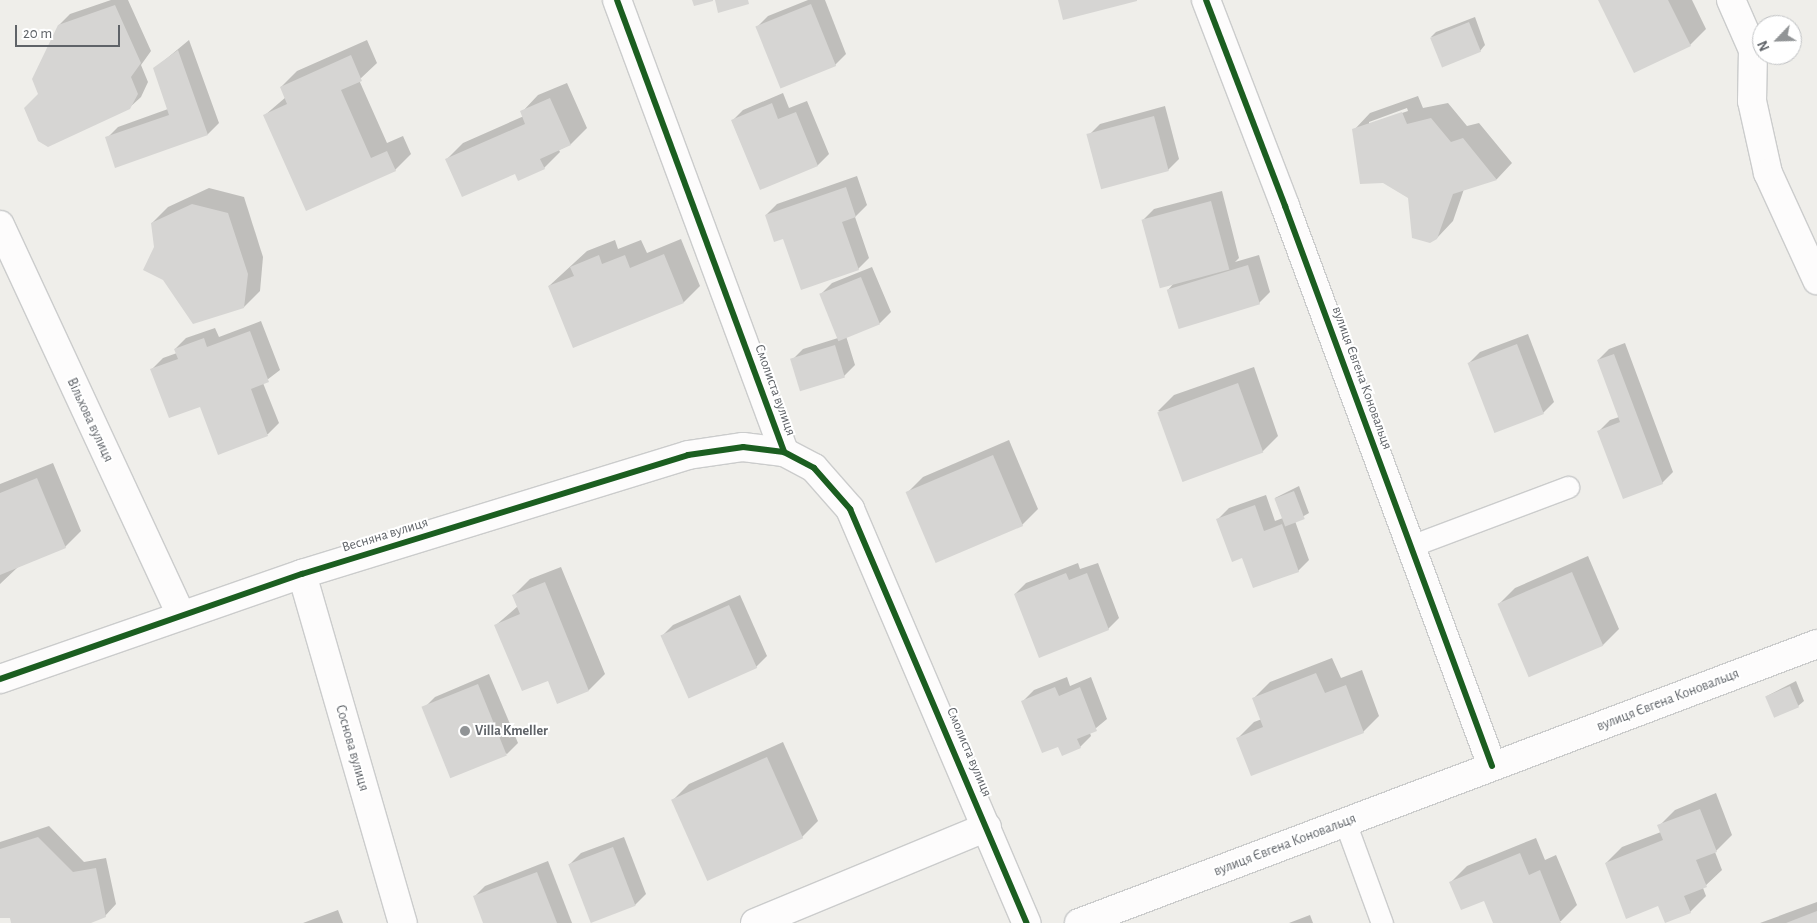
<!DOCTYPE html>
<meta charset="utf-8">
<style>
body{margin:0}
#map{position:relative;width:1817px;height:923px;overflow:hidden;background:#efeeea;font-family:"Alegreya Sans",sans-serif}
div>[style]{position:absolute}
.shadow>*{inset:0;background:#0003}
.building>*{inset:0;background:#d6d5d3;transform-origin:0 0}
.roads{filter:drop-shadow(1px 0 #cbcccc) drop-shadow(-1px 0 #cbcccc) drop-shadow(0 1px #cbcccc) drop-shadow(0 -1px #cbcccc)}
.service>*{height:21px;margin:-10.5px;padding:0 10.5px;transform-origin:10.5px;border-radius:10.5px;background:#fdfcfc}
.minor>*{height:28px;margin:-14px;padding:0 14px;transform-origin:14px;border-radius:14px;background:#fdfcfc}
.cycleway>*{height:6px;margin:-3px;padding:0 3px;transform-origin:3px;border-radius:3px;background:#1b5e20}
.dots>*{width:14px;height:14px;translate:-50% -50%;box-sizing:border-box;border:2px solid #fff;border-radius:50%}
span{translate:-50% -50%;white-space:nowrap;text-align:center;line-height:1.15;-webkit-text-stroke:4px #fff;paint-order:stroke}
.street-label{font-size:14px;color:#5f6368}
.poi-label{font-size:14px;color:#5f6368;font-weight:700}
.left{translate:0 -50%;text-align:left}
.north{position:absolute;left:1752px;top:15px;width:50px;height:50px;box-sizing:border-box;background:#fff;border:1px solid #bfc1c3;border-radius:50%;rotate:246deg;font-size:14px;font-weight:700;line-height:20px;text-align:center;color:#5f6368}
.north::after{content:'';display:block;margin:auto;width:18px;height:22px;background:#919496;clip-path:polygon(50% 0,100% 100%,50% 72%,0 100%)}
.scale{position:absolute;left:15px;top:25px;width:105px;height:22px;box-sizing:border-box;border:2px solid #5f6368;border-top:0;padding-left:6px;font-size:15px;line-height:18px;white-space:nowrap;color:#5f6368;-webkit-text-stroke:4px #fff;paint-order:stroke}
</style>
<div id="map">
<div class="shadow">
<div style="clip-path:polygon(111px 0,128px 0,151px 51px,141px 65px,148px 82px,141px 97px,129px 108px,39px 95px,59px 25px,70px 14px)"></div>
<div style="clip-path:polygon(808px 0,825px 0,846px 54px,835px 65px,757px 27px,768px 16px)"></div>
<div style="clip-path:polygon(1600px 0,1692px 0,1706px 29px,1690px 45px)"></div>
<div style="clip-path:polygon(1475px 17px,1485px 45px,1480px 51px,1431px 37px,1436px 32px)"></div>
<div style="clip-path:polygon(189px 40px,219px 123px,208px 134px,116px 166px,107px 138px,118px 127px,168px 109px,154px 69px)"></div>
<div style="clip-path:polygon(367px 40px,377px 63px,359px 80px,387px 143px,403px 136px,411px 154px,395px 170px,265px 115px,286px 97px,281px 87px,297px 71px)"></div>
<div style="clip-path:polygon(567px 83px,587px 128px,571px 144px,559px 150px,560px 152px,544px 168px,515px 172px,447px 159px,463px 143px,524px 116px,522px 112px,538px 95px)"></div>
<div style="clip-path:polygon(783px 93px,789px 108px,807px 101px,829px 154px,818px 165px,760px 188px,732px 121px,743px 110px)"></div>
<div style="clip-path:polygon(evenodd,1418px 96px,1423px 108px,1448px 103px,1467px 126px,1479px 123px,1512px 163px,1497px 179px,1464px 189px,1453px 221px,1437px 238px,1410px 197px,1354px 130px,1370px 113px,1418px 96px,1407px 108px,1408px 111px,1369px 124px,1369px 122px,1407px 108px)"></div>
<div style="clip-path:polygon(1165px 106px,1179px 159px,1168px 170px,1089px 135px,1100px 124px)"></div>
<div style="clip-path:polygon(857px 176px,867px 205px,855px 217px,869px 258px,858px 269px,784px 238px,766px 215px,777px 204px)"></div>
<div style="clip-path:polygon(209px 188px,244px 197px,263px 257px,260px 291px,244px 307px,155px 247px,152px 223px,168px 207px)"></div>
<div style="clip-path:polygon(1222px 191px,1239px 258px,1235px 262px,1259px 255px,1270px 292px,1259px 303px,1168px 290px,1174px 283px,1143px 220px,1154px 209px)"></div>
<div style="clip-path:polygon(681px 239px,700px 286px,684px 302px,549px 286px,587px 251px,615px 240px,618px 249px,641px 240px,647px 253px)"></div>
<div style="clip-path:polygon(872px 267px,891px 312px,880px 323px,846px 336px,855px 365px,844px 376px,792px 360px,803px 349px,838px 338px,821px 294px,832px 283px)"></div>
<div style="clip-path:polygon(261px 321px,280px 370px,263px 383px,279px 423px,268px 434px,219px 453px,201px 405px,152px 369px,163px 358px,177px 353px,175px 349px,186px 338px,215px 328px,219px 337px)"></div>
<div style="clip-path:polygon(1528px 334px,1554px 402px,1543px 413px,1469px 363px,1480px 352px)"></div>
<div style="clip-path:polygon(1625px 343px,1673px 472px,1662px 483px,1599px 431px,1610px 420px,1619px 417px,1598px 360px,1609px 349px)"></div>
<div style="clip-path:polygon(1254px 367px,1278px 436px,1262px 452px,1158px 411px,1174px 395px)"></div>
<div style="clip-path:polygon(1009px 440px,1038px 509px,1022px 525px,907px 493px,923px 477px)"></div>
<div style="clip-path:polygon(53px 463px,81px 531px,65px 547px,18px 567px,0 584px,0 484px)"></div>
<div style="clip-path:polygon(1299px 486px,1309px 513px,1295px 521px,1309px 560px,1298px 571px,1243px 557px,1218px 519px,1229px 508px,1266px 495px,1275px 521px,1283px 518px,1275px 498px)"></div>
<div style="clip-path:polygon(1588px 556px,1619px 629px,1603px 645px,1529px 676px,1499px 604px,1515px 588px)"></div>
<div style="clip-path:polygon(1078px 563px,1080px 569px,1098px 563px,1119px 618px,1108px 629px,1015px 594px,1026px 583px)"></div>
<div style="clip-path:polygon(561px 567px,605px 674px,589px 690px,558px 703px,549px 679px,496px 625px,518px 606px,514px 595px,530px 579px)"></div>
<div style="clip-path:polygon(740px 595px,767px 656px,756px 667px,662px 636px,673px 625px)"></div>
<div style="clip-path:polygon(1332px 658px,1341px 678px,1362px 670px,1379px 716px,1363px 732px,1238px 738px,1254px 722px,1262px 719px,1254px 698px,1270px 682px)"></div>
<div style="clip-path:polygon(489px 674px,518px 743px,507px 754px,424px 708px,435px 697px)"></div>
<div style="clip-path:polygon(1067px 677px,1070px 686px,1091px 677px,1107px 719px,1090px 733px,1091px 736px,1080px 747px,1059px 745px,1023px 701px,1034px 690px)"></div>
<div style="clip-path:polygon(1796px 681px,1804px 701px,1798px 706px,1767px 696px)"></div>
<div style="clip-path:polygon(783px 742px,818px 821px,802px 837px,673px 800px,689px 784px)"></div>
<div style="clip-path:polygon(1716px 793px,1732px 835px,1715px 852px,1722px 870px,1703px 888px,1706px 896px,1690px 912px,1659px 904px,1606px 863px,1622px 847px,1661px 832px,1659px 826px,1675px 810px)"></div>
<div style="clip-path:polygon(49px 826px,84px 862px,106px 858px,116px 904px,105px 916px,88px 923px,13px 923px,10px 917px,0 917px,0 842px)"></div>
<div style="clip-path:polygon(624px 837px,646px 894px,635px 905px,570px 864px,581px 853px)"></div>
<div style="clip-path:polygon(1536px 838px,1545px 860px,1556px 855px,1577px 905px,1561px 921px,1494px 923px,1484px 899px,1451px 882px,1467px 866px)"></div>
<div style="clip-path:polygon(548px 861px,572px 923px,485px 923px,474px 897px,485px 886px)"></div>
<div style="clip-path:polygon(1817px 902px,1817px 923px,1760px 923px)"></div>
<div style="clip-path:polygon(338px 910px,343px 923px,303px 923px)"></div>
<div style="clip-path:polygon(1310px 915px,1313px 923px,1289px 923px)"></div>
</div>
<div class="building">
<div style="clip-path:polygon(692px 0,713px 0,713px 1px,694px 6px)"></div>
<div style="clip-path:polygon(715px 0,748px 0,749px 4px,718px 13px)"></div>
<div style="clip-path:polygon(1058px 0,1137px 0,1137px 1px,1063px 20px)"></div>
<div style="clip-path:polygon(1598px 0,1668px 0,1691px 46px,1634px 73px)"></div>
<div style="left:811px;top:4px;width:67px;height:60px;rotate:68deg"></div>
<div style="clip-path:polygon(115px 5px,141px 63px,131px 77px,138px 94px,130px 109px,48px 147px,38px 141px,24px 108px,38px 94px,32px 79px,58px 25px)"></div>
<div style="left:1469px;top:22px;width:32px;height:42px;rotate:68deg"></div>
<div style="clip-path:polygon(178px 50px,208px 135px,115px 168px,105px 137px,169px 115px,153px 68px)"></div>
<div style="clip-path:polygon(351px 55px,362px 81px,341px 90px,371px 158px,387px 151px,396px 171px,306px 211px,263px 115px,287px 104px,280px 87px)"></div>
<div style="clip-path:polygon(550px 98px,571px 145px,540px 159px,545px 169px,518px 181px,515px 174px,462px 197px,445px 159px,525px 124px,520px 111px)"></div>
<div style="clip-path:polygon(772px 103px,778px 119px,796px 112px,818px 166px,760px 190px,731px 120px)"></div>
<div style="clip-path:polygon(1402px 112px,1407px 124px,1431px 118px,1451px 142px,1463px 138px,1497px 180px,1453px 194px,1437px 239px,1430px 243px,1412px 238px,1408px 198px,1383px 183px,1360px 184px,1352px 129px)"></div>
<div style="left:1154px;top:116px;width:57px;height:70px;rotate:75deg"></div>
<div style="clip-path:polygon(846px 187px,856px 217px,842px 222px,859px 270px,801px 290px,783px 239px,774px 242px,765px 215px)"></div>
<div style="left:1211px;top:201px;width:71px;height:72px;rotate:75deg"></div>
<div style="clip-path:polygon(192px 204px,228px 213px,248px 274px,244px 308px,193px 324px,163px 280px,143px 270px,154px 247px,151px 223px)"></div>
<div style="clip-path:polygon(664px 254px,684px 303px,573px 348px,548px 286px,574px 276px,570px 267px,599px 255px,602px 264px,625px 255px,630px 268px)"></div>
<div style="left:1248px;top:265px;width:41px;height:85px;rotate:73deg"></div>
<div style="left:861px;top:277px;width:51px;height:45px;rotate:68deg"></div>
<div style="clip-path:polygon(250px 331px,269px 382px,251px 389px,268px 436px,218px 455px,200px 407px,169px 418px,150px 369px,178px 359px,174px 349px,204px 338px,207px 347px)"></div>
<div style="left:1517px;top:344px;width:75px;height:53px;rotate:69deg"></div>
<div style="left:835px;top:345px;width:34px;height:47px;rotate:73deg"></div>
<div style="clip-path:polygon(1614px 354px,1663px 484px,1623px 499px,1597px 431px,1620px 422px,1597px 360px)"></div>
<div style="left:1238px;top:383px;width:74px;height:86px;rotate:70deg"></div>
<div style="left:993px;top:455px;width:77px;height:95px;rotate:67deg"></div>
<div style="clip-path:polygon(37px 478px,66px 548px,0 575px,0 493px)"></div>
<div style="left:1294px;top:491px;width:30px;height:21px;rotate:69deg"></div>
<div style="clip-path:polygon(1255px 505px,1264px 531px,1282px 524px,1299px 572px,1253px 588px,1242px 558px,1232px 562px,1216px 519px)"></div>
<div style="left:1572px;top:572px;width:80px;height:81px;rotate:67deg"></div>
<div style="clip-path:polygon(1066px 573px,1069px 580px,1087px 573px,1109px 630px,1039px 658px,1014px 594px)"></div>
<div style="clip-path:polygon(545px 582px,589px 691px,557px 704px,548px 681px,522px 691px,494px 625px,520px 614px,512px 595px)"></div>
<div style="left:729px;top:605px;width:69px;height:75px;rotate:66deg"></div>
<div style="clip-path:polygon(1316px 673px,1325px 693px,1346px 685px,1364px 733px,1251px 776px,1236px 738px,1263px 727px,1252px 698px)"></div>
<div style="left:478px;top:684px;width:77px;height:61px;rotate:68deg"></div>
<div style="left:1790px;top:686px;width:23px;height:27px;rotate:67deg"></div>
<div style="clip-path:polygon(1055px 687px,1059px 696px,1080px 687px,1097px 731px,1077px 739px,1081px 748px,1062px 756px,1058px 747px,1042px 753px,1021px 701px)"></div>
<div style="left:767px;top:757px;width:89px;height:105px;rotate:66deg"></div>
<div style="clip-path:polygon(1700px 809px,1717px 852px,1696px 860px,1707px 887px,1684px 896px,1691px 913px,1665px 923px,1658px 906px,1626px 919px,1605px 863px,1663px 840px,1657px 825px)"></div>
<div style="clip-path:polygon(38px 837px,73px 872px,96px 868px,106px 917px,91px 923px,11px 923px,10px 918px,0 918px,0 849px)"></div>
<div style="left:613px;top:847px;width:63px;height:48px;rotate:69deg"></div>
<div style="clip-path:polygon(1520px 853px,1529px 875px,1540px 870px,1561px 923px,1493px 923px,1484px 901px,1461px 910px,1449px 882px)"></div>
<div style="clip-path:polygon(537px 872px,557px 923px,483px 923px,473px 896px)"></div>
<div style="clip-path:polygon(1817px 911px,1817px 923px,1786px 923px)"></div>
</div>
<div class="roads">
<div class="service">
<div style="left:1411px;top:546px;width:168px;rotate:-20.6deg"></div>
<div style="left:1345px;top:822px;width:108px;rotate:69.9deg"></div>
</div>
<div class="minor">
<div style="left:617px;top:0;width:482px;rotate:69.7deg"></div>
<div style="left:784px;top:452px;width:34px;rotate:28deg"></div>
<div style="left:814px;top:468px;width:55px;rotate:48.7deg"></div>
<div style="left:850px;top:509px;width:450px;rotate:66.9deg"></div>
<div style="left:1206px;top:0;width:221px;rotate:69deg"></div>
<div style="left:1285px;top:206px;width:597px;rotate:69.71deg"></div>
<div style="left:1731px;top:0;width:55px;rotate:66.3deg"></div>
<div style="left:1753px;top:50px;width:51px;rotate:91.1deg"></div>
<div style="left:1752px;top:101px;width:74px;rotate:77.5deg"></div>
<div style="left:1768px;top:173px;width:118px;rotate:65.4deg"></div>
<div style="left:0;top:225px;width:430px;rotate:65.1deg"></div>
<div style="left:302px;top:574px;width:363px;rotate:73.9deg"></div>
<div style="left:0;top:679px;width:320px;rotate:-19.2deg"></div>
<div style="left:302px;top:574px;width:404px;rotate:-17.1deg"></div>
<div style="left:688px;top:455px;width:56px;rotate:-8.3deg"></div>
<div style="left:743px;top:447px;width:41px;rotate:7deg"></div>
<div style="left:755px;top:923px;width:251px;rotate:-22.5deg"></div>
<div style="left:1079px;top:923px;width:789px;rotate:-20.71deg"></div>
</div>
</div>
<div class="cycleway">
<div style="left:617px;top:0;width:482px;rotate:69.7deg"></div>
<div style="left:784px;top:452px;width:34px;rotate:28deg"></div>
<div style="left:814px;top:468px;width:55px;rotate:48.7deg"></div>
<div style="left:850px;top:509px;width:450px;rotate:66.9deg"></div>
<div style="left:1206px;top:0;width:221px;rotate:69deg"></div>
<div style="left:1285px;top:206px;width:597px;rotate:69.71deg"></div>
<div style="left:0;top:679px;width:320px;rotate:-19.2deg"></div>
<div style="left:302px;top:574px;width:404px;rotate:-17.1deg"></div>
<div style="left:688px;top:455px;width:56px;rotate:-8.3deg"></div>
<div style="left:743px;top:447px;width:41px;rotate:7deg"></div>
</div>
<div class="dots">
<div style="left:465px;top:731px;background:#919496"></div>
</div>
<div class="street-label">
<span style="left:1362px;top:378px;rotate:70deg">вулиця Євгена Коновальця</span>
<span style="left:775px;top:390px;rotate:70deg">Смолиста вулиця</span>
<span style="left:90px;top:420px;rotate:65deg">Вільхова вулиця</span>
<span style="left:385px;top:535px;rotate:-17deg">Весняна вулиця</span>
<span style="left:1668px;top:700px;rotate:-21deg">вулиця Євгена Коновальця</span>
<span style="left:352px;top:748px;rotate:74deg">Соснова вулиця</span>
<span style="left:969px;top:752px;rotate:67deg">Смолиста вулиця</span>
<span style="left:1285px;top:845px;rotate:-21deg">вулиця Євгена Коновальця</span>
</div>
<div class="poi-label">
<span class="left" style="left:475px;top:731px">Villa Kmeller</span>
</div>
<div class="north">N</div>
<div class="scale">20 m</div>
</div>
